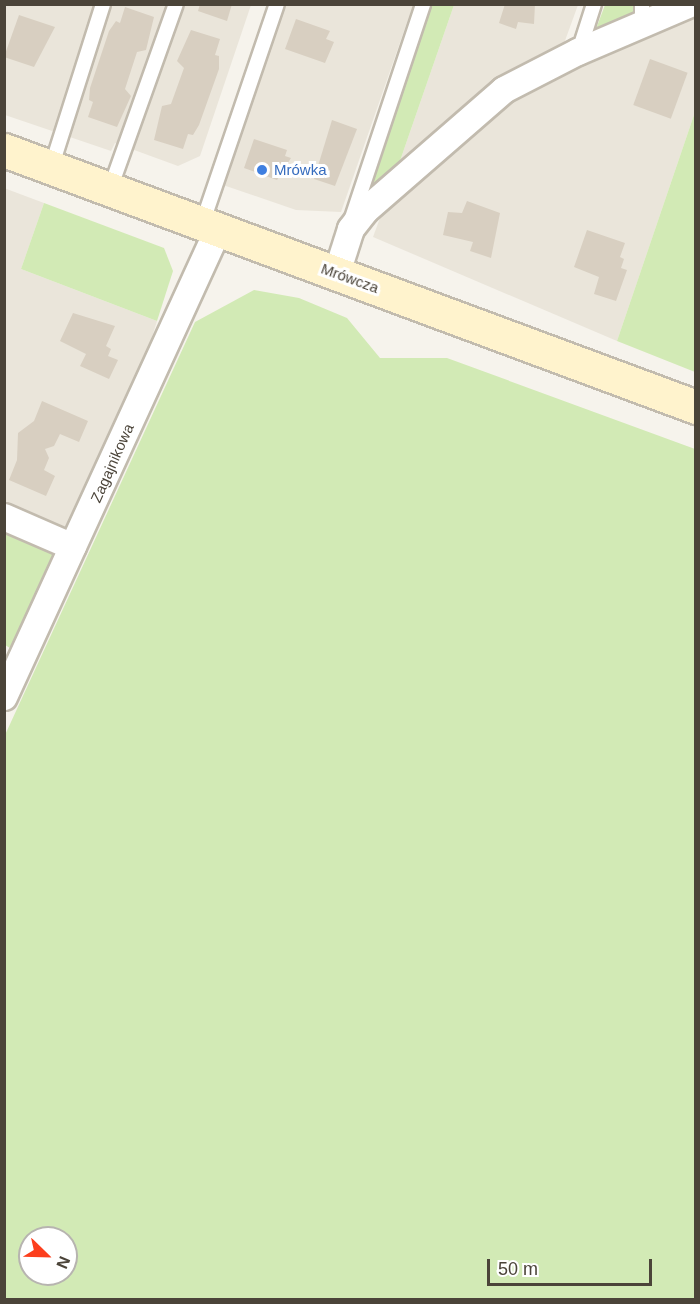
<!DOCTYPE html>
<meta charset="utf-8">
<style>
body{margin:0}
#map{position:relative;width:700px;height:1304px;overflow:hidden;background:#f6f3ec;font-family:Helvetica,sans-serif}
div>[style]{position:absolute}
.residential>*{inset:0;background:#eae5da}
.green>*{inset:0;background:#d2eab5}
.building>*{inset:0;background:#d8cfc1;transform-origin:0 0}
.roads{filter:drop-shadow(2px 0 #c2bbae) drop-shadow(-2px 0 #c2bbae) drop-shadow(0 2px #c2bbae) drop-shadow(0 -2px #c2bbae)}
.lane>*{height:14px;margin:-7px;padding:0 7px;transform-origin:7px;border-radius:7px;background:#fff}
.street>*{height:26px;margin:-13px;padding:0 13px;transform-origin:13px;border-radius:13px;background:#fff}
.secondary>*{height:33px;margin:-16.5px;padding:0 16.5px;transform-origin:16.5px;border-radius:16.5px;background:#fff3cd}
.dots>*{width:16px;height:16px;translate:-50% -50%;box-sizing:border-box;border:3px solid #fff;border-radius:50%}
span{translate:-50% -50%;white-space:nowrap;text-align:center;line-height:1.15;-webkit-text-stroke:6px #fff;paint-order:stroke}
.shop-label{font-size:15px;color:#366cbe}
.left{translate:0 -50%;text-align:left}
.street-label{font-size:15px;color:#4b4439}
.frame{position:absolute;inset:0;border:6px solid #4b4439;pointer-events:none}
.north{position:absolute;left:18px;top:1226px;width:60px;height:60px;box-sizing:border-box;background:#fff;border:2px solid #b7b4b0;border-radius:50%;rotate:113deg;font-size:16px;font-weight:700;line-height:24px;text-align:center;color:#4b4439}
.north::after{content:'';display:block;margin:auto;width:21px;height:27px;background:#fc3f1d;clip-path:polygon(50% 0,100% 100%,50% 72%,0 100%)}
.scale{position:absolute;left:487px;top:1259px;width:165px;height:27px;box-sizing:border-box;border:3px solid #4b4439;border-top:0;padding-left:8px;font-size:18px;line-height:21px;white-space:nowrap;color:#4b4439;-webkit-text-stroke:4px #fff;paint-order:stroke}
</style>
<div id="map">
<div class="residential">
<div style="clip-path:polygon(4px 5px,251px 5px,200px 156px,178px 166px,115px 143px,111px 151px,5px 115px)"></div>
<div style="clip-path:polygon(284px 5px,413px 5px,341px 212px,296px 210px,223px 185px)"></div>
<div style="clip-path:polygon(454px 5px,578px 5px,562px 49px,513px 70px,392px 184px)"></div>
<div style="clip-path:polygon(695px 13px,695px 112px,617px 341px,373px 237px,384px 207px,506px 98px)"></div>
<div style="clip-path:polygon(4px 188px,44px 203px,21px 269px,157px 321px,146px 356px,64px 532px,5px 505px)"></div>
</div>
<div class="green">
<div style="clip-path:polygon(429px 5px,454px 5px,392px 184px,359px 206px)"></div>
<div style="clip-path:polygon(605px 5px,637px 5px,632px 19px,594px 34px)"></div>
<div style="clip-path:polygon(695px 112px,695px 372px,617px 341px)"></div>
<div style="clip-path:polygon(44px 203px,164px 248px,173px 271px,157px 321px,21px 269px)"></div>
<div style="clip-path:polygon(evenodd,254px 290px,299px 298px,347px 318px,380px 358px,447px 358px,695px 449px,695px 1299px,5px 1299px,5px 735px,195px 322px,254px 290px,30px 1238px,66px 1238px,66px 1274px,30px 1274px,30px 1238px)"></div>
<div style="clip-path:polygon(5px 527px,56px 550px,10px 648px,5px 645px)"></div>
</div>
<div class="building">
<div style="clip-path:polygon(200px 4px,232px 4px,227px 21px,198px 11px)"></div>
<div style="clip-path:polygon(505px 4px,535px 4px,534px 24px,518px 22px,516px 29px,499px 23px)"></div>
<div style="clip-path:polygon(125px 7px,154px 17px,146px 50px,137px 52px,125px 89px,131px 96px,117px 127px,88px 117px,93px 102px,89px 100px,90px 88px,109px 31px,116px 21px,120px 23px)"></div>
<div style="clip-path:polygon(19px 15px,55px 27px,34px 67px,4px 57px)"></div>
<div style="clip-path:polygon(296px 19px,330px 31px,326px 39px,334px 42px,325px 63px,285px 49px)"></div>
<div style="clip-path:polygon(191px 30px,220px 39px,215px 55px,219px 56px,219px 69px,199px 125px,193px 135px,188px 134px,183px 149px,154px 140px,162px 106px,171px 104px,184px 68px,177px 61px)"></div>
<div style="left:650px;top:59px;width:40px;height:49px;rotate:20deg"></div>
<div style="clip-path:polygon(332px 120px,357px 129px,335px 186px,314px 179px)"></div>
<div style="clip-path:polygon(254px 139px,287px 150px,285px 156px,291px 158px,277px 180px,244px 168px)"></div>
<div style="clip-path:polygon(467px 201px,500px 213px,491px 258px,470px 251px,473px 242px,443px 235px,448px 212px,462px 213px)"></div>
<div style="clip-path:polygon(587px 230px,625px 243px,620px 257px,624px 259px,621px 268px,627px 270px,616px 301px,594px 294px,599px 277px,574px 267px)"></div>
<div style="clip-path:polygon(73px 313px,115px 326px,106px 346px,111px 349px,108px 356px,118px 360px,109px 379px,80px 366px,86px 354px,60px 341px)"></div>
<div style="clip-path:polygon(42px 401px,88px 421px,79px 442px,60px 434px,54px 446px,45px 449px,49px 458px,44px 470px,55px 476px,46px 496px,9px 480px,17px 460px,18px 433px,34px 421px)"></div>
</div>
<div class="roads">
<div class="lane">
<div style="left:642px;top:4px;width:21px;rotate:90deg"></div>
<div style="left:579px;top:51px;width:49px;rotate:-72.3deg"></div>
<div style="left:51px;top:168px;width:172px;rotate:-72.4deg"></div>
<div style="left:110px;top:189px;width:196px;rotate:-70.4deg"></div>
<div style="left:351px;top:221px;width:229px;rotate:-71.6deg"></div>
<div style="left:202px;top:224px;width:232px;rotate:-71.2deg"></div>
</div>
<div class="street">
<div style="left:337px;top:273px;width:46px;rotate:-72.3deg"></div>
<div style="left:351px;top:229px;width:23px;rotate:-52deg"></div>
<div style="left:365px;top:211px;width:184px;rotate:-41deg"></div>
<div style="left:504px;top:90px;width:83px;rotate:-27.2deg"></div>
<div style="left:578px;top:52px;width:122px;rotate:-23.2deg"></div>
<div style="left:4px;top:517px;width:75px;rotate:23.5deg"></div>
<div style="left:4px;top:697px;width:514px;rotate:-65.38deg"></div>
</div>
<div class="secondary">
<div style="left:4px;top:150px;width:738px;rotate:20.37deg"></div>
</div>
</div>
<div class="dots">
<div style="left:262px;top:170px;background:#3f7fe0"></div>
</div>
<div class="shop-label">
<span class="left" style="left:274px;top:170px">Mrówka</span>
</div>
<div class="street-label">
<span style="left:350px;top:278px;rotate:20deg">Mrówcza</span>
<span style="left:112px;top:463px;rotate:-66deg">Zagajnikowa</span>
</div>
<div class="frame"></div>
<div class="north">N</div>
<div class="scale">50 m</div>
</div>
